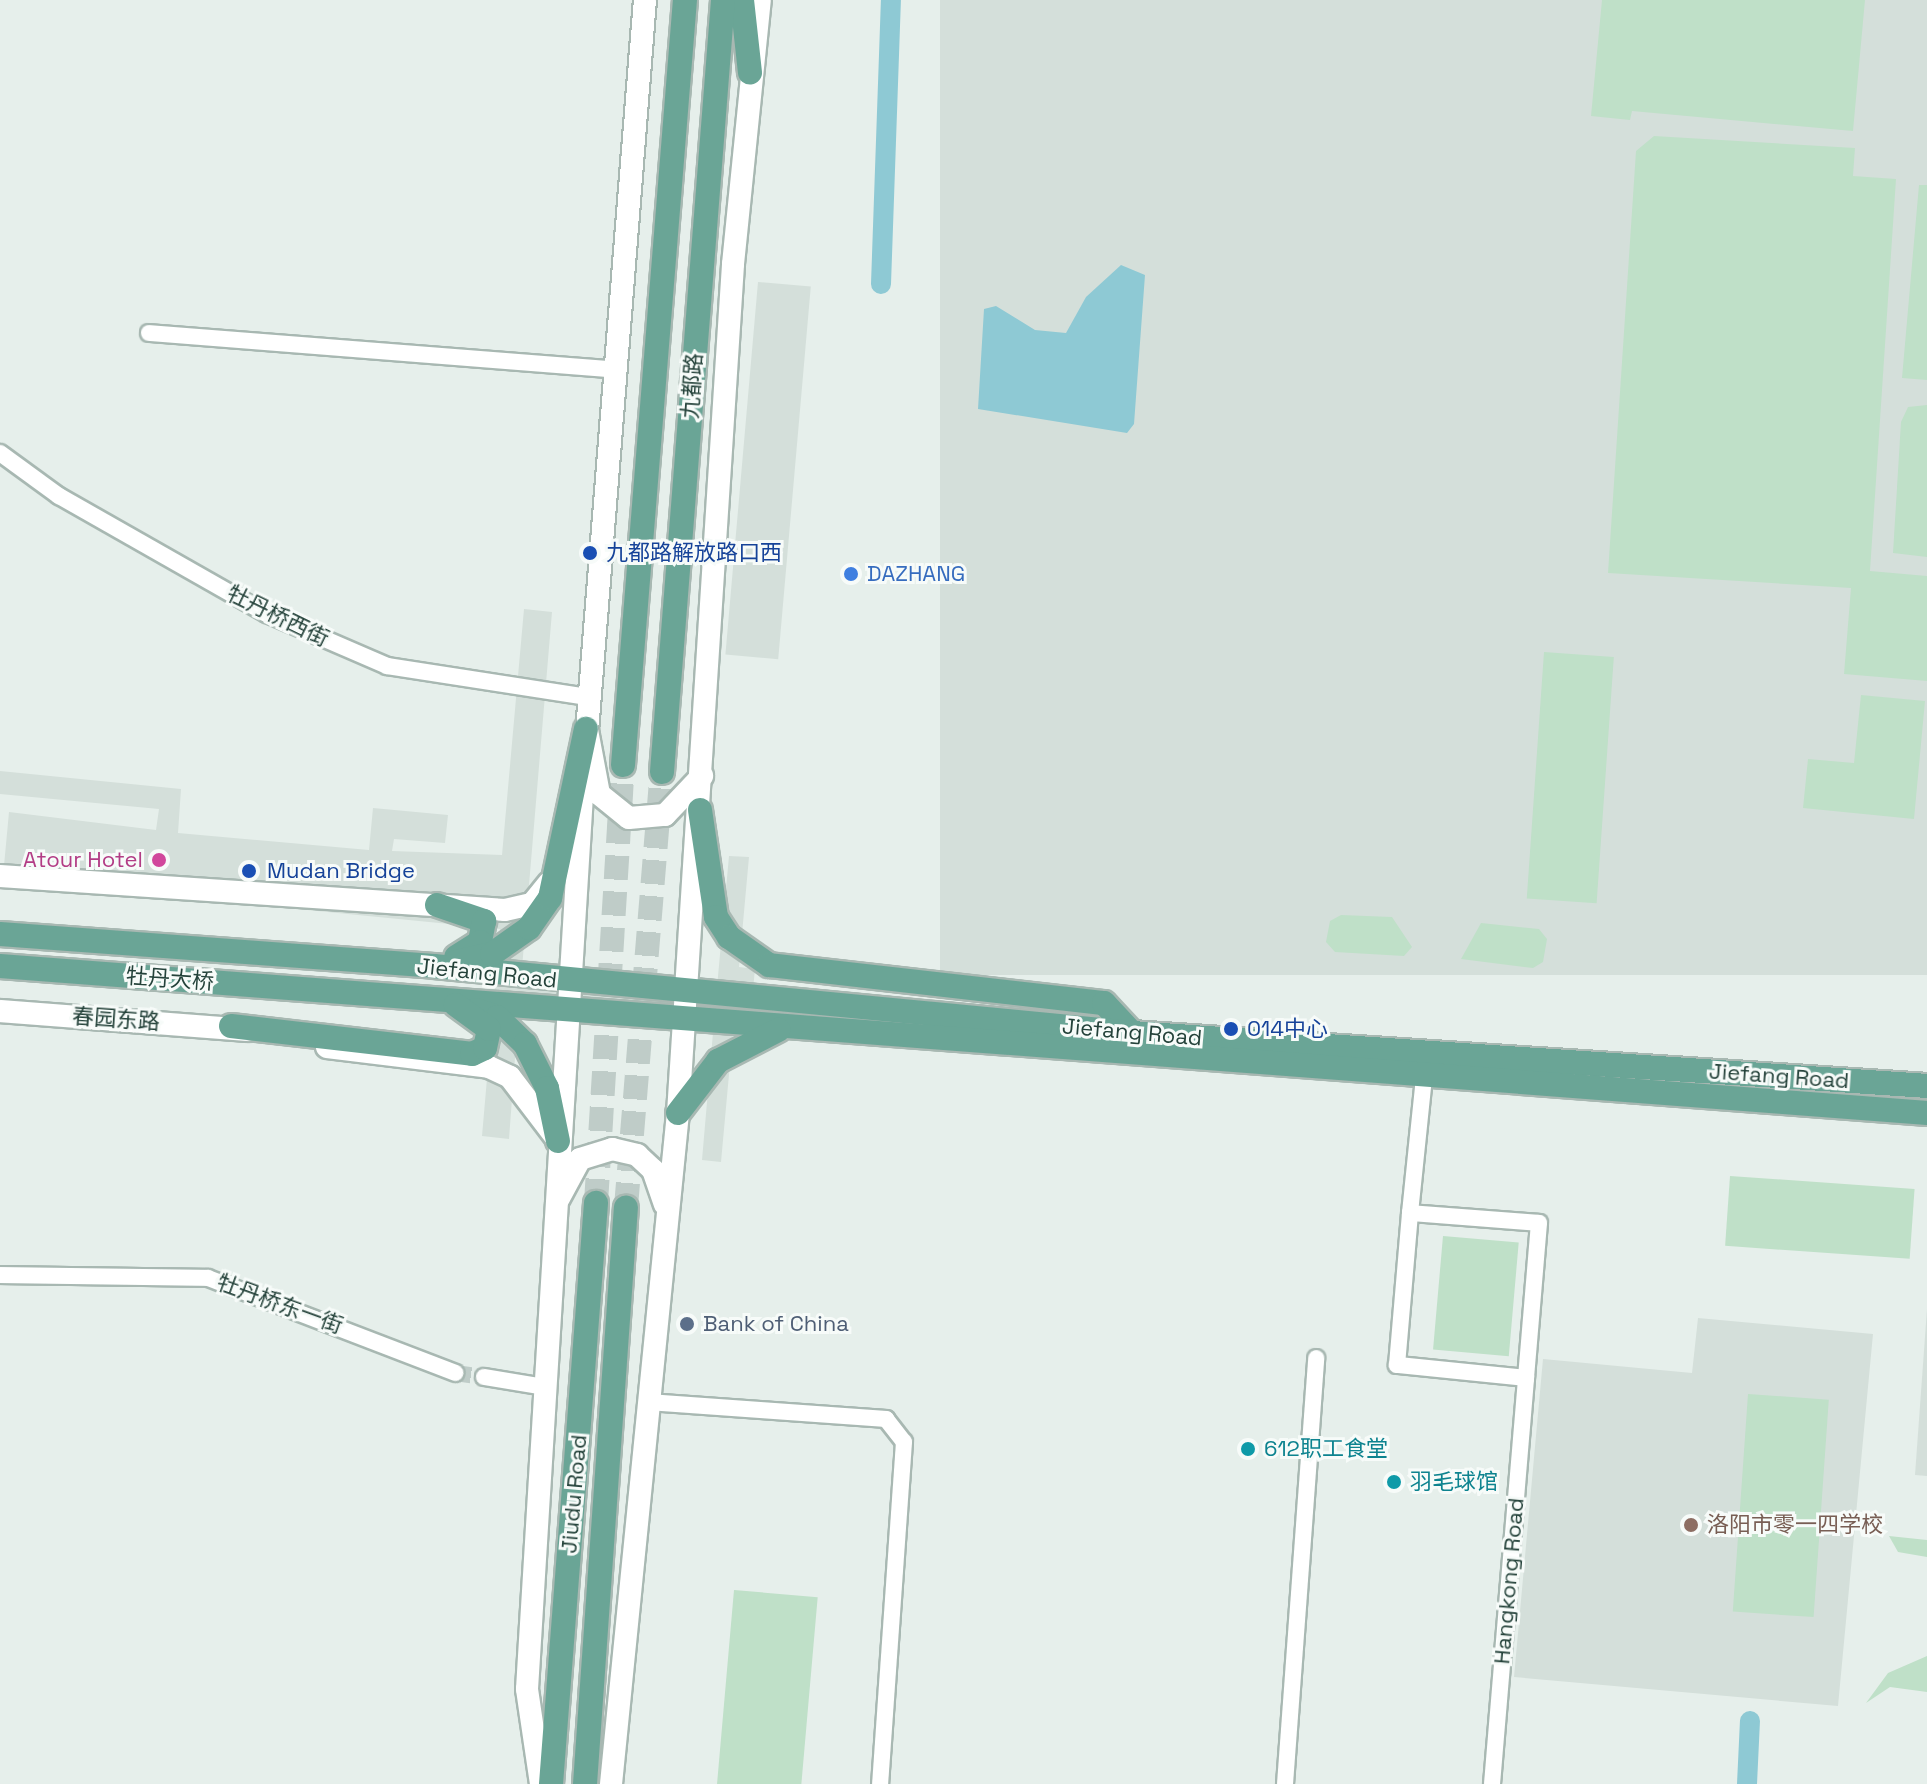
<!DOCTYPE html>
<meta charset="utf-8">
<style>
body{margin:0}
#map{position:relative;width:1927px;height:1784px;overflow:hidden;background:#e6efeb;font-family:"Space Grotesk","Noto Sans SC",sans-serif}
div>[style]{position:absolute}
.built>*{inset:0;background:#d4dfda;transform-origin:0 0}
.green>*{inset:0;background:#bfe0c8;transform-origin:0 0}
.water>*{inset:0;background:#8ec9d4}
.canal>*{height:20px;margin:-10px;padding:0 10px;transform-origin:10px;border-radius:10px;background:#8ec9d4}
.street-tunnel>*{height:16px;margin-top:-8px;transform-origin:0;background:repeating-linear-gradient(90deg,#bfccc8 0 16px,transparent 0 24px)}
.primary-tunnel>*{height:24px;margin-top:-12px;transform-origin:0;background:repeating-linear-gradient(90deg,#bfccc8 0 24px,transparent 0 36px)}
.roads{filter:drop-shadow(2px 0 #a8b8b2) drop-shadow(-2px 0 #a8b8b2) drop-shadow(0 2px #a8b8b2) drop-shadow(0 -2px #a8b8b2)}
.street>*{height:16px;margin:-8px;padding:0 8px;transform-origin:8px;border-radius:8px;background:#fff}
.secondary>*{height:22px;margin:-11px;padding:0 11px;transform-origin:11px;border-radius:11px;background:#fff}
.primary>*{height:24px;margin:-12px;padding:0 12px;transform-origin:12px;border-radius:12px;background:#6aa596}
.dots>*{width:22px;height:22px;translate:-50% -50%;box-sizing:border-box;border:4px solid #f7fbf9;border-radius:50%}
span{translate:-50% -50%;white-space:nowrap;text-align:center;line-height:1.15;-webkit-text-stroke:6px #f7fbf9;paint-order:stroke}
.street-label{font-size:22px;color:#24423a}
.transit-label{font-size:22px;color:#164399}
.left{translate:0 -50%;text-align:left}
.shop-label{font-size:22px;color:#366cbe}
.hotel-label{font-size:22px;color:#b23c85}
.right{translate:-100% -50%;text-align:right}
.service-label{font-size:22px;color:#4e5e75}
.culture-label{font-size:22px;color:#0d838f}
.education-label{font-size:22px;color:#785e54}
</style>
<div id="map">
<div class="built">
<div style="left:940px;top:0;width:987px;height:975px"></div>
<div style="left:758px;top:282px;width:53px;height:374px;rotate:5deg"></div>
<div style="clip-path:polygon(524px 609px,552px 612px,521px 980px,716px 998px,729px 856px,749px 857px,739px 967px,755px 969px,751px 1010px,735px 1009px,721px 1162px,702px 1160px,714px 1021px,519px 1004px,509px 1139px,482px 1136px,500px 929px,45px 884px,44px 891px,2px 887px,9px 812px,156px 830px,159px 809px,0 794px,0 771px,181px 789px,178px 833px,369px 850px,373px 808px,448px 815px,445px 843px,394px 839px,392px 851px,502px 855px)"></div>
<div style="clip-path:polygon(1927px 1309px,1927px 1476px,1915px 1475px)"></div>
<div style="clip-path:polygon(1698px 1318px,1873px 1334px,1838px 1706px,1514px 1677px,1543px 1359px,1692px 1373px)"></div>
</div>
<div class="green">
<div style="clip-path:polygon(1602px 0,1865px 0,1853px 131px,1632px 111px,1630px 120px,1591px 116px)"></div>
<div style="clip-path:polygon(1654px 136px,1855px 148px,1853px 176px,1896px 179px,1870px 571px,1927px 576px,1927px 681px,1844px 674px,1851px 588px,1608px 573px,1636px 151px)"></div>
<div style="clip-path:polygon(1919px 185px,1927px 185px,1927px 380px,1902px 378px)"></div>
<div style="clip-path:polygon(1927px 405px,1927px 557px,1893px 553px,1901px 422px,1908px 407px)"></div>
<div style="left:1544px;top:652px;width:70px;height:247px;rotate:4deg"></div>
<div style="clip-path:polygon(1861px 695px,1925px 701px,1914px 819px,1803px 808px,1808px 759px,1854px 763px)"></div>
<div style="clip-path:polygon(1341px 915px,1392px 917px,1412px 947px,1404px 956px,1335px 952px,1326px 942px,1330px 921px)"></div>
<div style="clip-path:polygon(1481px 923px,1539px 929px,1547px 939px,1543px 962px,1533px 968px,1461px 959px)"></div>
<div style="left:1730px;top:1176px;width:185px;height:70px;rotate:4deg"></div>
<div style="left:1443px;top:1236px;width:76px;height:114px;rotate:5deg"></div>
<div style="left:1748px;top:1394px;width:81px;height:218px;rotate:4deg"></div>
<div style="clip-path:polygon(1889px 1536px,1927px 1540px,1927px 1557px,1898px 1552px)"></div>
<div style="left:734px;top:1590px;width:84px;height:195px;rotate:5deg"></div>
<div style="clip-path:polygon(1927px 1656px,1927px 1692px,1890px 1687px,1866px 1703px,1888px 1673px)"></div>
</div>
<div class="water">
<div style="clip-path:polygon(1121px 265px,1145px 275px,1134px 424px,1127px 433px,978px 409px,984px 309px,996px 306px,1035px 330px,1066px 333px,1086px 297px)"></div>
</div>
<div class="canal">
<div style="left:881px;top:284px;width:284px;rotate:-88deg"></div>
<div style="left:1747px;top:1784px;width:63px;rotate:-87.3deg"></div>
</div>
<div class="street-tunnel">
<div style="left:455px;top:1373px;width:29px;rotate:8deg"></div>
</div>
<div class="primary-tunnel">
<div style="left:596px;top:1203px;width:439px;rotate:-86.5deg"></div>
<div style="left:626px;top:1207px;width:436px;rotate:-85.3deg"></div>
</div>
<div class="roads">
<div class="street">
<div style="left:149px;top:333px;width:468px;rotate:4.5deg"></div>
<div style="left:0;top:453px;width:73px;rotate:36.1deg"></div>
<div style="left:59px;top:496px;width:239px;rotate:29.6deg"></div>
<div style="left:267px;top:614px;width:131px;rotate:23.4deg"></div>
<div style="left:387px;top:666px;width:203px;rotate:8.8deg"></div>
<div style="left:1410px;top:1213px;width:129px;rotate:4.4deg"></div>
<div style="left:1539px;top:1223px;width:156px;rotate:94.8deg"></div>
<div style="left:1526px;top:1378px;width:130px;rotate:-174.2deg"></div>
<div style="left:1397px;top:1365px;width:153px;rotate:-85.1deg"></div>
<div style="left:1410px;top:1213px;width:137px;rotate:-84.1deg"></div>
<div style="left:0;top:1275px;width:208px;rotate:0.8deg"></div>
<div style="left:208px;top:1278px;width:265px;rotate:21deg"></div>
<div style="left:484px;top:1377px;width:62px;rotate:9.3deg"></div>
<div style="left:648px;top:1402px;width:239px;rotate:4.1deg"></div>
<div style="left:886px;top:1419px;width:29px;rotate:52deg"></div>
<div style="left:904px;top:1442px;width:343px;rotate:94deg"></div>
<div style="left:1285px;top:1784px;width:427px;rotate:-85.8deg"></div>
<div style="left:1492px;top:1784px;width:407px;rotate:-85.2deg"></div>
</div>
<div class="secondary">
<div style="left:587px;top:730px;width:65px;rotate:79.4deg"></div>
<div style="left:599px;top:794px;width:38px;rotate:39deg"></div>
<div style="left:629px;top:818px;width:36px;rotate:-5deg"></div>
<div style="left:665px;top:815px;width:54px;rotate:-46.5deg"></div>
<div style="left:586px;top:744px;width:746px;rotate:-85.47deg"></div>
<div style="left:0;top:876px;width:506px;rotate:3.85deg"></div>
<div style="left:505px;top:910px;width:28px;rotate:-13deg"></div>
<div style="left:532px;top:904px;width:27px;rotate:-51deg"></div>
<div style="left:0;top:1011px;width:247px;rotate:4.4deg"></div>
<div style="left:327px;top:1047px;width:163px;rotate:7deg"></div>
<div style="left:489px;top:1067px;width:23px;rotate:25deg"></div>
<div style="left:510px;top:1077px;width:78px;rotate:52.8deg"></div>
<div style="left:559px;top:1198px;width:44px;rotate:-61.7deg"></div>
<div style="left:580px;top:1159px;width:34px;rotate:-17deg"></div>
<div style="left:612px;top:1149px;width:26px;rotate:13deg"></div>
<div style="left:637px;top:1155px;width:22px;rotate:43deg"></div>
<div style="left:653px;top:1170px;width:36px;rotate:71deg"></div>
<div style="left:541px;top:1784px;width:96px;rotate:-98.4deg"></div>
<div style="left:527px;top:1689px;width:912px;rotate:-86.48deg"></div>
<div style="left:611px;top:1784px;width:674px;rotate:-84.3deg"></div>
<div style="left:678px;top:1113px;width:851px;rotate:-86.29deg"></div>
<div style="left:733px;top:264px;width:265px;rotate:-84.2deg"></div>
</div>
<div class="primary">
<div style="left:742px;top:0;width:73px;rotate:83.7deg"></div>
<div style="left:623px;top:765px;width:768px;rotate:-85.37deg"></div>
<div style="left:662px;top:772px;width:774px;rotate:-85.48deg"></div>
<div style="left:700px;top:810px;width:108px;rotate:81.5deg"></div>
<div style="left:716px;top:917px;width:24px;rotate:57deg"></div>
<div style="left:729px;top:937px;width:49px;rotate:35deg"></div>
<div style="left:769px;top:965px;width:337px;rotate:6.5deg"></div>
<div style="left:1104px;top:1003px;width:41px;rotate:47deg"></div>
<div style="left:437px;top:905px;width:50px;rotate:18.8deg"></div>
<div style="left:484px;top:921px;width:21px;rotate:101deg"></div>
<div style="left:480px;top:942px;width:28px;rotate:148deg"></div>
<div style="left:0;top:934px;width:435px;rotate:4.2deg"></div>
<div style="left:434px;top:966px;width:701px;rotate:5.48deg"></div>
<div style="left:1132px;top:1033px;width:797px;rotate:3.81deg"></div>
<div style="left:456px;top:962px;width:37px;rotate:-13deg"></div>
<div style="left:492px;top:954px;width:45px;rotate:-35.1deg"></div>
<div style="left:529px;top:928px;width:37px;rotate:-55deg"></div>
<div style="left:550px;top:898px;width:173px;rotate:-78deg"></div>
<div style="left:0;top:966px;width:1933px;rotate:4.36deg"></div>
<div style="left:476px;top:1010px;width:22px;rotate:18deg"></div>
<div style="left:497px;top:1017px;width:39px;rotate:44deg"></div>
<div style="left:525px;top:1044px;width:49px;rotate:63.4deg"></div>
<div style="left:547px;top:1088px;width:54px;rotate:78.3deg"></div>
<div style="left:231px;top:1026px;width:243px;rotate:6.6deg"></div>
<div style="left:472px;top:1054px;width:14px;rotate:-25deg"></div>
<div style="left:485px;top:1048px;width:19px;rotate:-78deg"></div>
<div style="left:489px;top:1029px;width:41px;rotate:-144deg"></div>
<div style="left:678px;top:1113px;width:66px;rotate:-52.4deg"></div>
<div style="left:718px;top:1061px;width:68px;rotate:-27.3deg"></div>
<div style="left:551px;top:1784px;width:583px;rotate:-85.57deg"></div>
<div style="left:585px;top:1784px;width:578px;rotate:-85.94deg"></div>
</div>
</div>
<div class="dots">
<div style="left:590px;top:553px;background:#1a4fb4"></div>
<div style="left:851px;top:574px;background:#3f7fe0"></div>
<div style="left:159px;top:860px;background:#d1479c"></div>
<div style="left:249px;top:871px;background:#1a4fb4"></div>
<div style="left:1231px;top:1029px;background:#1a4fb4"></div>
<div style="left:687px;top:1324px;background:#5c6f8a"></div>
<div style="left:1248px;top:1449px;background:#0f9aa8"></div>
<div style="left:1394px;top:1482px;background:#0f9aa8"></div>
<div style="left:1691px;top:1525px;background:#8d6e63"></div>
</div>
<div class="street-label">
<span style="left:692px;top:386px;rotate:-86deg">九都路</span>
<span style="left:278px;top:616px;rotate:26deg">牡丹桥西街</span>
<span style="left:487px;top:973px;rotate:6deg">Jiefang Road</span>
<span style="left:170px;top:979px;rotate:4deg">牡丹大桥</span>
<span style="left:116px;top:1019px;rotate:4deg">春园东路</span>
<span style="left:1132px;top:1032px;rotate:5deg">Jiefang Road</span>
<span style="left:1779px;top:1076px;rotate:4deg">Jiefang Road</span>
<span style="left:280px;top:1304px;rotate:20deg">牡丹桥东一街</span>
<span style="left:574px;top:1494px;rotate:-85deg">Jiudu Road</span>
<span style="left:1509px;top:1581px;rotate:-85deg">Hangkong Road</span>
</div>
<div class="transit-label">
<span class="left" style="left:606px;top:553px">九都路解放路口西</span>
<span class="left" style="left:267px;top:871px">Mudan Bridge</span>
<span class="left" style="left:1247px;top:1029px">014中心</span>
</div>
<div class="shop-label">
<span class="left" style="left:867px;top:574px">DAZHANG</span>
</div>
<div class="hotel-label">
<span class="right" style="left:143px;top:860px">Atour Hotel</span>
</div>
<div class="service-label">
<span class="left" style="left:703px;top:1324px">Bank of China</span>
</div>
<div class="culture-label">
<span class="left" style="left:1264px;top:1449px">612职工食堂</span>
<span class="left" style="left:1410px;top:1482px">羽毛球馆</span>
</div>
<div class="education-label">
<span class="left" style="left:1707px;top:1525px">洛阳市零一四学校</span>
</div>
</div>
